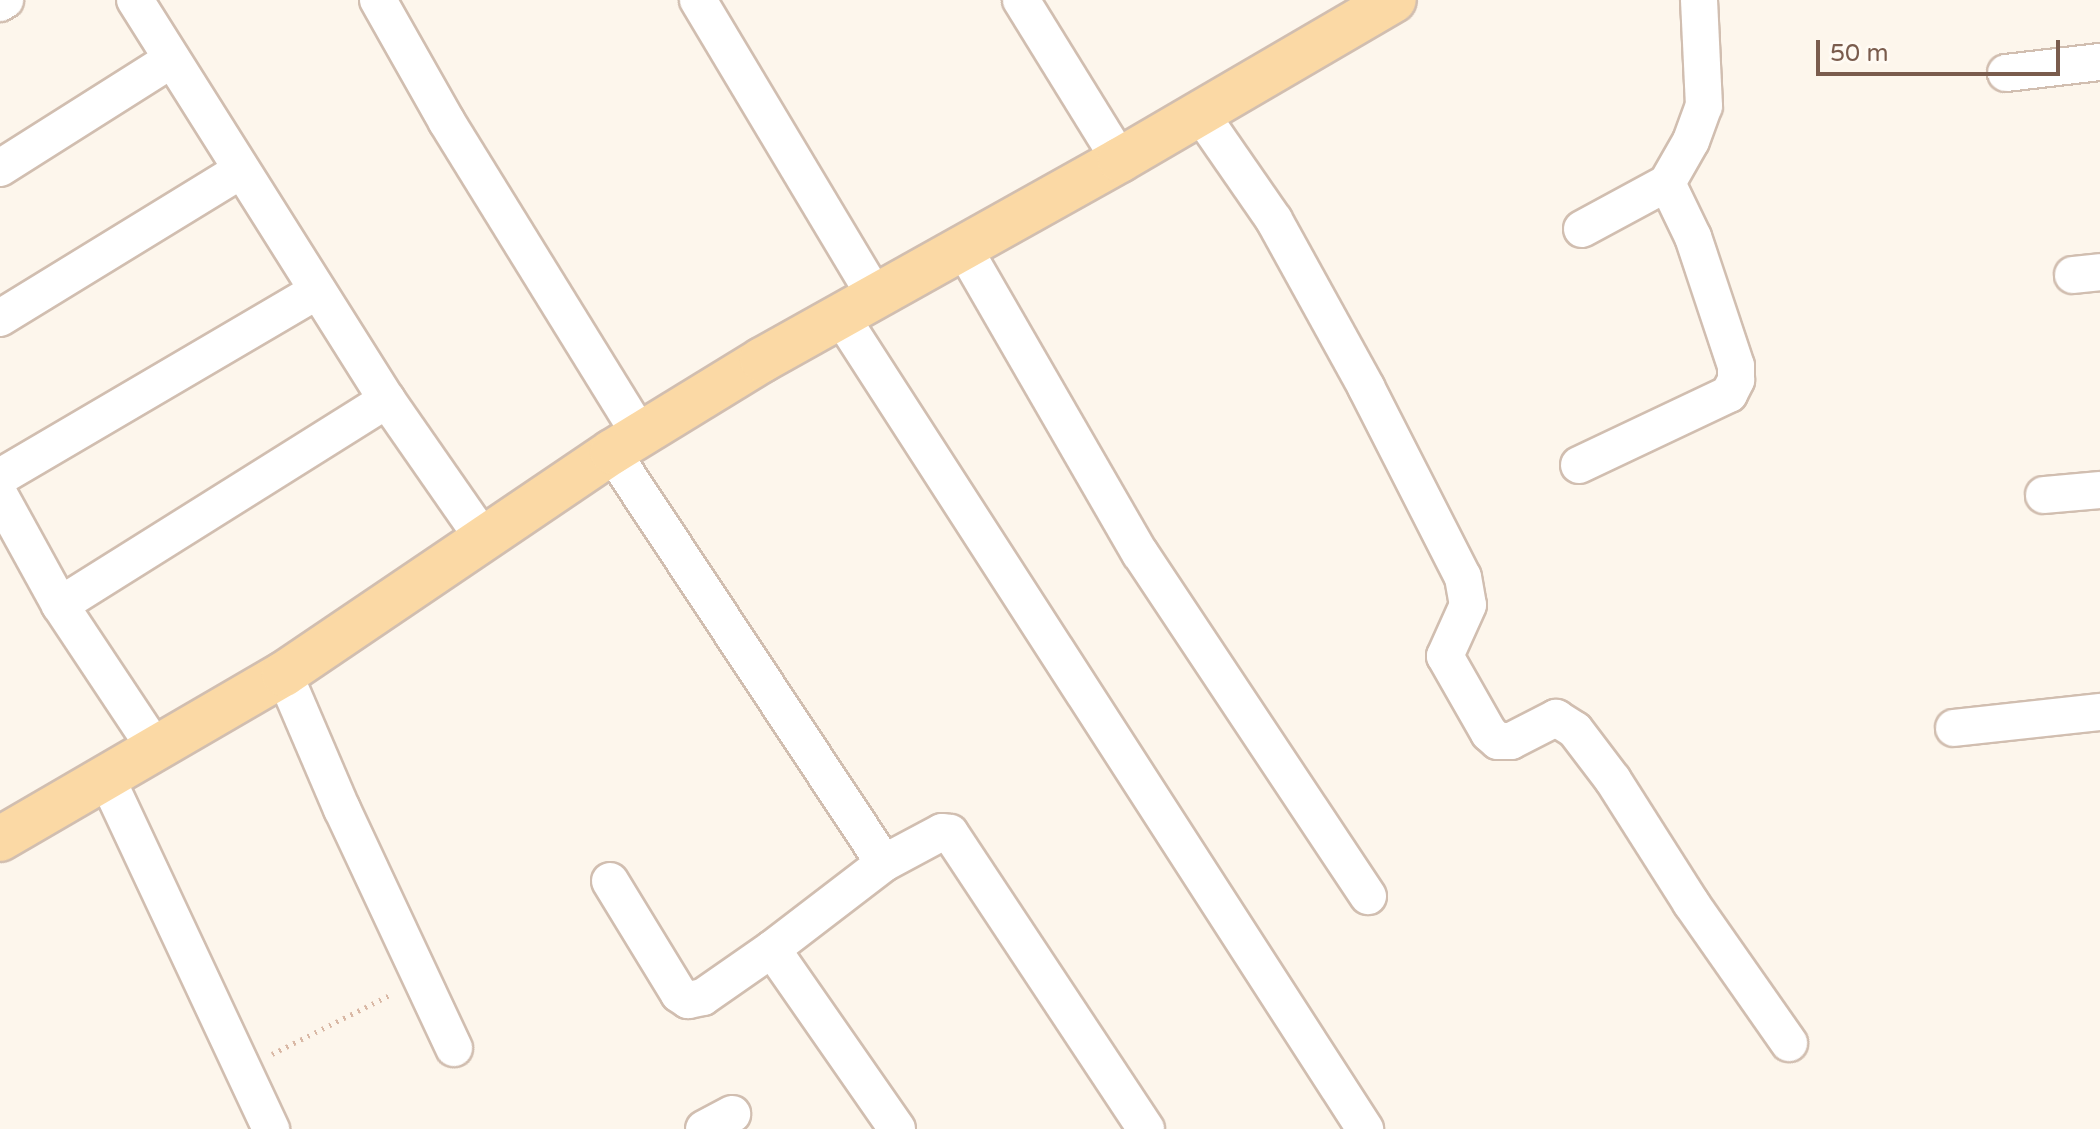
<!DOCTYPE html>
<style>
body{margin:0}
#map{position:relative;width:2100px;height:1129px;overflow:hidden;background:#fdf6ec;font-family:"Varela Round",sans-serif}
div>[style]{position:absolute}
.path>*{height:5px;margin-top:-2.5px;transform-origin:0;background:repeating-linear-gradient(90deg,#d9b8a5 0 2px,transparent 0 8px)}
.roads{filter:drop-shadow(2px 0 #d1beb0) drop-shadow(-2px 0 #d1beb0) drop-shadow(0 2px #d1beb0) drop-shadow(0 -2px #d1beb0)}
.minor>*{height:36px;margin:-18px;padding:0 18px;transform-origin:18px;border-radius:18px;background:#fff}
.major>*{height:44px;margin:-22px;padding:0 22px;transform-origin:22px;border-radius:22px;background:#fbd9a5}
span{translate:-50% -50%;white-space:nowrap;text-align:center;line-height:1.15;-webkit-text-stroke:6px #fffaf3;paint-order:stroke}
.scale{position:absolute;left:1816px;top:40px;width:244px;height:36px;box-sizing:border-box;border:4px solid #7a5c4d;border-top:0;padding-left:10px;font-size:24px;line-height:28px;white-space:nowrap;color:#7a5c4d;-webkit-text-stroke:6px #fffaf3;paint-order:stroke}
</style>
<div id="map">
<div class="path">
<div style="left:272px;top:1054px;width:134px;rotate:-26.6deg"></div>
</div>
<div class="roads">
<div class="minor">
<div style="left:135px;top:0;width:473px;rotate:57.8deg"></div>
<div style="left:387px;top:400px;width:172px;rotate:55.2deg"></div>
<div style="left:378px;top:0;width:140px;rotate:60.5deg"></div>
<div style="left:447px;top:122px;width:367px;rotate:58.3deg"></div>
<div style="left:698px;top:0;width:345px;rotate:59.1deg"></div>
<div style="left:1021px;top:0;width:188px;rotate:58.3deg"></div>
<div style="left:0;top:3px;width:6px;rotate:-31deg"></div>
<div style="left:2006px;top:73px;width:95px;rotate:-6.7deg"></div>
<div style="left:1200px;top:113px;width:130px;rotate:55.3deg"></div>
<div style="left:1274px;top:220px;width:191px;rotate:61.1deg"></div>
<div style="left:1366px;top:387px;width:213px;rotate:63deg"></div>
<div style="left:1463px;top:577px;width:28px;rotate:80deg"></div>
<div style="left:1468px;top:605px;width:56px;rotate:114.3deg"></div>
<div style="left:1445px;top:656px;width:89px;rotate:60.3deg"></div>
<div style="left:1489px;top:733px;width:12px;rotate:42deg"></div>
<div style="left:1498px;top:741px;width:13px"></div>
<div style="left:1511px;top:741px;width:51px;rotate:-27.1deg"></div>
<div style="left:1556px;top:718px;width:22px;rotate:32deg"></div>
<div style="left:1575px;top:730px;width:63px;rotate:52.8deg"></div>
<div style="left:1613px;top:780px;width:146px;rotate:57.6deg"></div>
<div style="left:1691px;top:903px;width:171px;rotate:55deg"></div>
<div style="left:0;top:168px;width:202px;rotate:-32.3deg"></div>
<div style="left:1582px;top:229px;width:97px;rotate:-28.4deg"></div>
<div style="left:1667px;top:183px;width:48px;rotate:-60.3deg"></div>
<div style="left:1691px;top:141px;width:37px;rotate:-70deg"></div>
<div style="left:1704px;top:106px;width:106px;rotate:-92.7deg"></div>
<div style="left:963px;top:247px;width:354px;rotate:60deg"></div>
<div style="left:1140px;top:553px;width:412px;rotate:56.4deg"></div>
<div style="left:2073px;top:275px;width:27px;rotate:-6deg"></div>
<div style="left:840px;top:315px;width:969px;rotate:57.18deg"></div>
<div style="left:0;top:318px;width:281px;rotate:-31.5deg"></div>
<div style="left:612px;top:452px;width:493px;rotate:56.5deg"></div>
<div style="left:1579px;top:465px;width:166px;rotate:-25.3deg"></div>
<div style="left:1729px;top:394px;width:16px;rotate:-63deg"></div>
<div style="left:1736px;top:380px;width:14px;rotate:-90deg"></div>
<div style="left:1736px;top:366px;width:136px;rotate:-108.4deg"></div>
<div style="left:1693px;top:237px;width:60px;rotate:-115.7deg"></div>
<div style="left:0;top:477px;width:368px;rotate:-30.4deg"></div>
<div style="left:2044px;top:495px;width:56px;rotate:-5.1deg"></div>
<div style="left:0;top:496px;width:124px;rotate:61.2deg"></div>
<div style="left:60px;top:605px;width:175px;rotate:56.4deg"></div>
<div style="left:60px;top:605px;width:386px;rotate:-32.1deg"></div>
<div style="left:284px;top:674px;width:147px;rotate:66.8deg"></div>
<div style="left:342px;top:809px;width:264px;rotate:64.9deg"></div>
<div style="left:1954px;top:728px;width:147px;rotate:-6.3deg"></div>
<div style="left:107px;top:779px;width:387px;rotate:64.9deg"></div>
<div style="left:610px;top:881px;width:132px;rotate:58.6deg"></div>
<div style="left:679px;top:994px;width:11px;rotate:34deg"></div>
<div style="left:688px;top:1000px;width:15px;rotate:-11deg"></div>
<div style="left:703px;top:997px;width:84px;rotate:-34.8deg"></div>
<div style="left:772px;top:949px;width:141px;rotate:-37.5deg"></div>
<div style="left:884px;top:863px;width:66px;rotate:-28.1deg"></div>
<div style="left:942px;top:832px;width:8px;rotate:7deg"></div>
<div style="left:950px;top:833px;width:355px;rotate:56.5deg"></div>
<div style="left:772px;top:949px;width:219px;rotate:55.2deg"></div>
<div style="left:704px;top:1129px;width:32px;rotate:-28deg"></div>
</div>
<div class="major">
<div style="left:0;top:839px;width:328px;rotate:-30.2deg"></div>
<div style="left:284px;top:674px;width:396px;rotate:-34.1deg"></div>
<div style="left:612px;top:452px;width:176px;rotate:-31.5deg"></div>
<div style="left:762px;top:360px;width:410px;rotate:-29.2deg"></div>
<div style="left:1120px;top:160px;width:317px;rotate:-30.3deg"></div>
</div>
</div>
<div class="scale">50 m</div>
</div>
